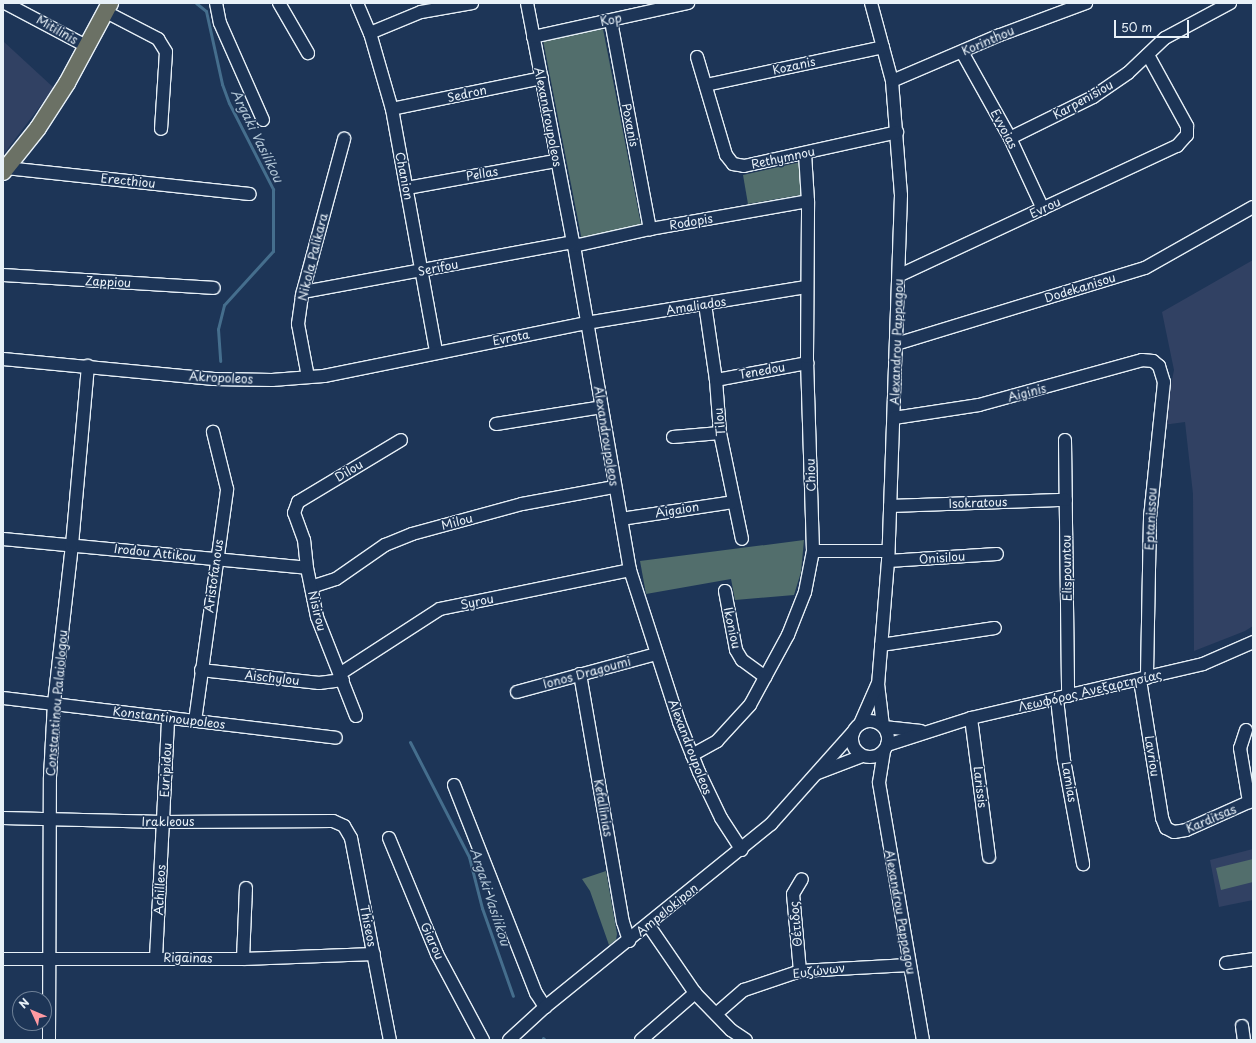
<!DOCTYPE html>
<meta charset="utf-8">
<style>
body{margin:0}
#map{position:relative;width:1256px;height:1043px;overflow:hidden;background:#1d3557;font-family:"Playpen Sans",sans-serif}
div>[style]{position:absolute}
.built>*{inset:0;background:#314163}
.green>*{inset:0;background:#526e6c;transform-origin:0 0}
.stream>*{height:3px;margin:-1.5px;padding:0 1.5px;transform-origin:1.5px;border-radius:1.5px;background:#456e8d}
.roads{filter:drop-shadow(1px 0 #e8f1f8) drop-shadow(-1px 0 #e8f1f8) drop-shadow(0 1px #e8f1f8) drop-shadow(0 -1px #e8f1f8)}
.minor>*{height:12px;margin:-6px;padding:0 6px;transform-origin:6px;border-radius:6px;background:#1d3557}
.minor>.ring{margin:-6px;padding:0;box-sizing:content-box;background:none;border:12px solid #1d3557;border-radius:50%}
.major>*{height:16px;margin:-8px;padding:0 8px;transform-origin:8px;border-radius:8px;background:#6b7165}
span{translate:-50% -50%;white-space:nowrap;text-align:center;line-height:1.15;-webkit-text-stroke:3px #1d3557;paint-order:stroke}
.street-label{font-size:12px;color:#e8f1f8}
.water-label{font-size:13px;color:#afc3d3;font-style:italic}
.frame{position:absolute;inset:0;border:4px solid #e8f1f8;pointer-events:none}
.north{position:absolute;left:12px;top:991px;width:40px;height:40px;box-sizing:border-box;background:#1d3557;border:1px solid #6e8097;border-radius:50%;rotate:314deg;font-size:11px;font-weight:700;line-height:16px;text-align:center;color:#e8f1f8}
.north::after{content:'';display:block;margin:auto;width:14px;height:18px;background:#ff9aa2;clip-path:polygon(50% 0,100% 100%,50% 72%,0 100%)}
.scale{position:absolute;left:1114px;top:20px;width:75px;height:18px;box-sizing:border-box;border:2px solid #e8f1f8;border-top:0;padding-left:5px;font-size:12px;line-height:14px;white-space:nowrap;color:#e8f1f8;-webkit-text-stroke:3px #1d3557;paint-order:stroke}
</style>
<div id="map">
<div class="built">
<div style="clip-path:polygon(3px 41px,54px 88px,3px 155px)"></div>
<div style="clip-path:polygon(1253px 260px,1253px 626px,1245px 631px,1194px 651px,1193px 494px,1185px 422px,1163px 425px,1174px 370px,1162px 312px)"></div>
<div style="clip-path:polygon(1253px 849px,1253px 900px,1219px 907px,1210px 860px)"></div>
</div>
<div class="green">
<div style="left:603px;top:29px;width:202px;height:61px;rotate:79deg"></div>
<div style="clip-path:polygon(801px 162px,801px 195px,748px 204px,743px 175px)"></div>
<div style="clip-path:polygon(804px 540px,801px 572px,794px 595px,735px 600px,731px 579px,646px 594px,640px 561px)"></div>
<div style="clip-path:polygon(1253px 859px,1253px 882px,1221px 890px,1216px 868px)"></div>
<div style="clip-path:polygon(606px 871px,617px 934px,616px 940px,609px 945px,590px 891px,582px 879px)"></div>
</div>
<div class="stream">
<div style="left:196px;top:3px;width:13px;rotate:39deg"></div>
<div style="left:206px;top:11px;width:75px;rotate:77.6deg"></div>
<div style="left:222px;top:84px;width:20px;rotate:70deg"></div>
<div style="left:229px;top:103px;width:97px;rotate:62.9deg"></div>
<div style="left:273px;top:189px;width:62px;rotate:90deg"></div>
<div style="left:273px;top:251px;width:73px;rotate:132.2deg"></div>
<div style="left:224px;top:305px;width:25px;rotate:104deg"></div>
<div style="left:218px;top:329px;width:32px;rotate:86deg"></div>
<div style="left:410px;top:742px;width:129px;rotate:62.8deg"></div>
<div style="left:469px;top:857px;width:53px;rotate:75.7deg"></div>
<div style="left:482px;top:908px;width:93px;rotate:70.6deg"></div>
<div style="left:543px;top:1038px;width:3px;rotate:45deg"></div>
</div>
<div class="roads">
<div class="minor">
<div style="left:5px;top:3px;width:94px;rotate:27.9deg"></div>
<div style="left:216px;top:3px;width:20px;rotate:79deg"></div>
<div style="left:220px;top:23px;width:106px;rotate:66.1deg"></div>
<div style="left:279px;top:3px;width:58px;rotate:59.9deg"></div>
<div style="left:357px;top:3px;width:33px;rotate:67deg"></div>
<div style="left:370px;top:33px;width:79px;rotate:73.9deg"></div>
<div style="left:392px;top:109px;width:247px;rotate:79.7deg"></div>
<div style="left:527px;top:3px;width:248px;rotate:79.1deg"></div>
<div style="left:574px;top:246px;width:329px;rotate:80.2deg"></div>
<div style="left:630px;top:570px;width:160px;rotate:72.1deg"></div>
<div style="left:679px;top:722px;width:54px;rotate:68.2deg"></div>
<div style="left:699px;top:772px;width:51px;rotate:64.4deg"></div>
<div style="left:721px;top:818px;width:38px;rotate:57deg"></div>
<div style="left:871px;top:3px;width:81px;rotate:74.9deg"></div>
<div style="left:892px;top:81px;width:114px;rotate:85.5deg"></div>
<div style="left:901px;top:195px;width:366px;rotate:92deg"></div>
<div style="left:888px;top:561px;width:123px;rotate:94.6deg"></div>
<div style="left:878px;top:684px;width:42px;rotate:83.2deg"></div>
<div style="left:106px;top:12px;width:59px;rotate:27.4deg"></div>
<div style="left:158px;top:39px;width:15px;rotate:58deg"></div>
<div style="left:166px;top:52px;width:77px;rotate:93.7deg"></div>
<div style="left:611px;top:21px;width:212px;rotate:79.4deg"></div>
<div style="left:370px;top:33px;width:55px;rotate:-22.4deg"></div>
<div style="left:421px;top:12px;width:52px;rotate:-10deg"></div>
<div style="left:533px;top:37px;width:159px;rotate:-12.4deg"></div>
<div style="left:962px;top:52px;width:98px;rotate:60.8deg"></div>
<div style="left:1010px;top:138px;width:78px;rotate:65.1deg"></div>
<div style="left:697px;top:57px;width:102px;rotate:73.5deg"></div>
<div style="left:726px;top:155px;width:11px;rotate:52deg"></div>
<div style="left:733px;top:164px;width:11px;rotate:10deg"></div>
<div style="left:744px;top:166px;width:157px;rotate:-12.5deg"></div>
<div style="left:892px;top:81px;width:117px;rotate:-23.1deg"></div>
<div style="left:1000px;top:35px;width:92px;rotate:-20.4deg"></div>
<div style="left:706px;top:85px;width:181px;rotate:-12.1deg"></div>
<div style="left:392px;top:109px;width:153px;rotate:-11.7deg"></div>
<div style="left:1010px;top:138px;width:93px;rotate:-26.3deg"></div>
<div style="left:1093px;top:97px;width:42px;rotate:-34.4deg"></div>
<div style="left:1128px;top:73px;width:51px;rotate:-43.4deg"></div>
<div style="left:1165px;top:38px;width:74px;rotate:-28.3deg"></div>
<div style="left:6px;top:168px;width:245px;rotate:6.1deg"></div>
<div style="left:407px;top:188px;width:151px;rotate:-10.3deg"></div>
<div style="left:574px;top:246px;width:78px;rotate:-12.6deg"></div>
<div style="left:650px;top:229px;width:160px;rotate:-10deg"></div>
<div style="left:3px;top:275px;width:211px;rotate:3.5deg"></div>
<div style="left:900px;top:275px;width:306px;rotate:-25deg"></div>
<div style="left:1177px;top:146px;width:15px;rotate:-48deg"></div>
<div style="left:1187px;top:135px;width:9px;rotate:-90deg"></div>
<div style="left:1187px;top:126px;width:81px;rotate:-118.8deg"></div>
<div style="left:303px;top:292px;width:275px;rotate:-10.5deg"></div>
<div style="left:705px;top:304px;width:77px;rotate:81.8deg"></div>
<div style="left:716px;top:380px;width:53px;rotate:85.7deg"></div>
<div style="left:720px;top:433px;width:108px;rotate:78.3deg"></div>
<div style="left:896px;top:344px;width:260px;rotate:-17deg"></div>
<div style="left:1145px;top:268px;width:124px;rotate:-29.5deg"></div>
<div style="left:3px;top:359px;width:212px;rotate:5.4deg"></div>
<div style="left:214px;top:379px;width:58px;rotate:1deg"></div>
<div style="left:272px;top:380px;width:52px;rotate:-4.4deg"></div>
<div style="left:324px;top:376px;width:267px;rotate:-11.4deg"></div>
<div style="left:586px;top:323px;width:223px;rotate:-9.3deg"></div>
<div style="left:308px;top:377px;width:54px;rotate:-100.7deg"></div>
<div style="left:298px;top:324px;width:29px;rotate:-82deg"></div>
<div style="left:302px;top:295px;width:162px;rotate:-74.9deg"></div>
<div style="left:716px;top:380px;width:93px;rotate:-10.6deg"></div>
<div style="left:894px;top:418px;width:86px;rotate:-8.7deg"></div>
<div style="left:979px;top:405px;width:169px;rotate:-15.4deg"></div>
<div style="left:1142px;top:360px;width:11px;rotate:5deg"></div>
<div style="left:1153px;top:361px;width:8px;rotate:40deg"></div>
<div style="left:1159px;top:366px;width:17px;rotate:73deg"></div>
<div style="left:1164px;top:382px;width:137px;rotate:95.9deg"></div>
<div style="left:1150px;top:518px;width:160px;rotate:91.1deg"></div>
<div style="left:496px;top:424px;width:107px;rotate:-9.1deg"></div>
<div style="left:673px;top:437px;width:47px;rotate:-4.9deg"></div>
<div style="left:1065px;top:440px;width:256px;rotate:89.3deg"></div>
<div style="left:890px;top:506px;width:176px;rotate:-2deg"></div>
<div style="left:621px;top:519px;width:113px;rotate:-8.6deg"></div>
<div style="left:3px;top:539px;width:305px;rotate:5.4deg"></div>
<div style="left:813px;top:551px;width:75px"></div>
<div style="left:888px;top:561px;width:109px;rotate:-3.7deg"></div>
<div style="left:311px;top:587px;width:26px;rotate:-18deg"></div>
<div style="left:336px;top:579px;width:60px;rotate:-34.8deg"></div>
<div style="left:385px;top:545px;width:29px;rotate:-22deg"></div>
<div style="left:412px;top:534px;width:114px;rotate:-15.3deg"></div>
<div style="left:522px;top:504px;width:94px;rotate:-10.5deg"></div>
<div style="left:725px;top:591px;width:60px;rotate:79.4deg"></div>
<div style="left:736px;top:650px;width:12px;rotate:59deg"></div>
<div style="left:742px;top:660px;width:29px;rotate:36deg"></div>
<div style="left:881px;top:645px;width:115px;rotate:-8.5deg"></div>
<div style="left:201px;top:670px;width:119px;rotate:6.3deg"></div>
<div style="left:319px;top:683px;width:24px;rotate:-7deg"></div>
<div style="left:341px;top:673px;width:118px;rotate:-32.9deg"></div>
<div style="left:440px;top:609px;width:194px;rotate:-11.6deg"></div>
<div style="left:580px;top:674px;width:252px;rotate:80.2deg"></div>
<div style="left:623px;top:922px;width:20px;rotate:72deg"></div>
<div style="left:1140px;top:680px;width:140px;rotate:80.9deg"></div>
<div style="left:1162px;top:818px;width:11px;rotate:68deg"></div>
<div style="left:1166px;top:828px;width:9px;rotate:27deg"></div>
<div style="left:1174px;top:832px;width:12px;rotate:-9deg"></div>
<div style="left:1186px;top:830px;width:73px;rotate:-24.1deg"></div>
<div style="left:517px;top:692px;width:144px;rotate:-15.3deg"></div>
<div style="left:3px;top:698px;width:335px;rotate:6.8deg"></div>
<div style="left:1057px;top:699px;width:61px;rotate:83.5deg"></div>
<div style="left:1064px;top:760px;width:106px;rotate:79.6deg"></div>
<div style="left:356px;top:716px;width:106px;rotate:-111.5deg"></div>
<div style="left:317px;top:617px;width:50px;rotate:-101.5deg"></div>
<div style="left:307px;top:568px;width:28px;rotate:-96deg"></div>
<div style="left:304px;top:540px;width:29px;rotate:-110deg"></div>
<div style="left:294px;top:513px;width:12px;rotate:-70deg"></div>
<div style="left:298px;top:502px;width:120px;rotate:-31deg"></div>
<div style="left:971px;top:718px;width:140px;rotate:82.6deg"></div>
<div class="ring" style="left:852px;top:721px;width:24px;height:24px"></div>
<div style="left:195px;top:721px;width:234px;rotate:-82.1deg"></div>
<div style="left:227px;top:489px;width:59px;rotate:-103.8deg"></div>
<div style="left:860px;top:724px;width:43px;rotate:-66.4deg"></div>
<div style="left:884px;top:727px;width:37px;rotate:6deg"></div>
<div style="left:1246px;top:730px;width:19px;rotate:108deg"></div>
<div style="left:1240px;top:748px;width:55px;rotate:80.5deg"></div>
<div style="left:887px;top:745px;width:88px;rotate:-17.8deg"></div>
<div style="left:971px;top:718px;width:238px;rotate:-13.1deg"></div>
<div style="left:1203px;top:664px;width:55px;rotate:-23.7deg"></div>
<div style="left:884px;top:751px;width:32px;rotate:99deg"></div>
<div style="left:879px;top:783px;width:261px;rotate:80.3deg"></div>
<div style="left:692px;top:755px;width:29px;rotate:-29deg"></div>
<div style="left:717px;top:741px;width:49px;rotate:-47.5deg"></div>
<div style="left:750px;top:705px;width:80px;rotate:-61.5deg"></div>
<div style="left:788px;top:635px;width:46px;rotate:-68.4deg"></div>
<div style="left:805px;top:592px;width:42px;rotate:-79deg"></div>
<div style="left:813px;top:551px;width:194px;rotate:-91.8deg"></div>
<div style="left:807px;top:357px;width:156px;rotate:-89.6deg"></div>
<div style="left:808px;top:201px;width:48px;rotate:-93.6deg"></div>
<div style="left:818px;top:773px;width:47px;rotate:-21.1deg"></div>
<div style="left:454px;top:785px;width:224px;rotate:68.5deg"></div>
<div style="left:536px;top:993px;width:17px;rotate:57deg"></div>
<div style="left:3px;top:818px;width:160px;rotate:1.4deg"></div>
<div style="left:163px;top:822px;width:170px;rotate:-0.3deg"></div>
<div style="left:333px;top:821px;width:12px;rotate:24deg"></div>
<div style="left:344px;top:826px;width:14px;rotate:60deg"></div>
<div style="left:351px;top:838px;width:206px;rotate:79.1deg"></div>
<div style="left:389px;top:838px;width:126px;rotate:67.5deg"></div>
<div style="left:437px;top:954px;width:98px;rotate:61.9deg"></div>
<div style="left:649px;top:926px;width:81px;rotate:55.5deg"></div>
<div style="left:695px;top:993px;width:52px;rotate:45.8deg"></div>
<div style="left:731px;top:1030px;width:18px;rotate:34deg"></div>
<div style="left:156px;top:958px;width:241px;rotate:-87.1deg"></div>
<div style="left:3px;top:959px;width:240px"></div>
<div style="left:243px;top:959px;width:131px;rotate:-2.2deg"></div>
<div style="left:243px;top:959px;width:71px;rotate:-87.6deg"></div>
<div style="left:1226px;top:963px;width:27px;rotate:-8deg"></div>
<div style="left:800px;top:971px;width:77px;rotate:-95.2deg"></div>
<div style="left:793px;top:894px;width:17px;rotate:-59deg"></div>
<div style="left:716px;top:1014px;width:37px;rotate:-41deg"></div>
<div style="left:744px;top:990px;width:59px;rotate:-18.7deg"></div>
<div style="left:800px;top:971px;width:109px;rotate:-3.2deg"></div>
<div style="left:1242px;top:1026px;width:14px;rotate:82deg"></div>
<div style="left:49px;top:1040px;width:263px;rotate:-89.8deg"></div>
<div style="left:50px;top:777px;width:74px;rotate:-86.9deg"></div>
<div style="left:54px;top:703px;width:159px;rotate:-83.5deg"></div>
<div style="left:72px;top:545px;width:180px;rotate:-84.9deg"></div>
<div style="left:509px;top:1040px;width:49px;rotate:-42.5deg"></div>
<div style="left:545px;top:1007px;width:291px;rotate:-39deg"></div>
<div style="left:771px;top:824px;width:123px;rotate:-48.3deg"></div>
<div style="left:641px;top:1040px;width:72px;rotate:-41deg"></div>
</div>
<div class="major">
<div style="left:3px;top:172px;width:56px;rotate:-51.5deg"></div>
<div style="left:38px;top:128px;width:54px;rotate:-57.2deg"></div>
<div style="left:67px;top:83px;width:91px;rotate:-61.7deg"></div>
</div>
</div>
<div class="street-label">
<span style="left:611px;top:20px;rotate:-12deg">Kop</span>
<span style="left:57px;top:30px;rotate:30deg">Mitilinis</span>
<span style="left:988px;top:41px;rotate:-23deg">Korinthou</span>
<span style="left:794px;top:66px;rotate:-12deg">Kozanis</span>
<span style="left:467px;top:94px;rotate:-12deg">Sedron</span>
<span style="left:1083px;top:100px;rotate:-29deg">Karpenisiou</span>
<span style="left:548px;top:117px;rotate:79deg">Alexandroupoleos</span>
<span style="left:630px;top:125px;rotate:79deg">Poxanis</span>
<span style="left:1004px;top:129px;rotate:62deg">Evvoias</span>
<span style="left:783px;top:158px;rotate:-12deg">Rethymnou</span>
<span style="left:482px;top:174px;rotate:-10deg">Pellas</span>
<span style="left:404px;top:176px;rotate:79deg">Chanion</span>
<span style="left:128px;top:181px;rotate:6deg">Erecthiou</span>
<span style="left:1045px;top:208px;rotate:-25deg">Evrou</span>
<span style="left:691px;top:222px;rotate:-10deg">Rodopis</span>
<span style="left:313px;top:257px;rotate:-76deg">Nikola Palikara</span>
<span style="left:438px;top:268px;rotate:-11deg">Serifou</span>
<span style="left:108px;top:282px;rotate:3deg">Zappiou</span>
<span style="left:1080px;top:288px;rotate:-17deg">Dodekanisou</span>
<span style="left:696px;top:306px;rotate:-9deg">Amaliados</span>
<span style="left:511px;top:338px;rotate:-11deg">Evrota</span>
<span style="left:897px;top:342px;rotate:-88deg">Alexandrou Pappagou</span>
<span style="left:762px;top:371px;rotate:-10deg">Tenedou</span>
<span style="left:221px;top:378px;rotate:3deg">Akropoleos</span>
<span style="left:1027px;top:393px;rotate:-14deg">Aiginis</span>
<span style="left:720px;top:422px;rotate:-96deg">Tilou</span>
<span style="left:606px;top:436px;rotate:81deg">Alexandroupoleos</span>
<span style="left:349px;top:471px;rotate:-31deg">Dilou</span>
<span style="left:811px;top:475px;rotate:-92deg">Chiou</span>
<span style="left:978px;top:503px;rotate:-2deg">Isokratous</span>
<span style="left:677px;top:510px;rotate:-9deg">Aigaion</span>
<span style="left:1151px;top:519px;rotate:-87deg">Eptanissou</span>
<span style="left:457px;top:522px;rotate:-15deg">Milou</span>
<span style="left:155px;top:553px;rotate:6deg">Irodou Attikou</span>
<span style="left:942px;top:558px;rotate:-4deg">Onisilou</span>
<span style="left:1067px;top:568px;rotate:-91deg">Elispountou</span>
<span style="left:214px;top:576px;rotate:-82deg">Aristofanous</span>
<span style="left:477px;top:602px;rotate:-12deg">Syrou</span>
<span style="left:317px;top:611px;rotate:76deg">Nisirou</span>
<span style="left:732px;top:628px;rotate:78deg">Ikoniou</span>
<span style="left:587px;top:673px;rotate:-15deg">Ionos Dragoumi</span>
<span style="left:272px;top:678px;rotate:6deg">Aischylou</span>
<span style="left:1090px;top:691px;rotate:-13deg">Λεωφόρος Ανεξαρτησίας</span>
<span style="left:57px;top:703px;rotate:-85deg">Constantinou Palaiologou</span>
<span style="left:169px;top:718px;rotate:7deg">Konstantinoupoleos</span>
<span style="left:690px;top:747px;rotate:69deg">Alexandroupoleos</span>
<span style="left:1152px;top:756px;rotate:81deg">Lavriou</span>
<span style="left:166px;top:770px;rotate:-87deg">Euripidou</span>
<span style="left:1069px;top:782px;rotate:80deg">Lamias</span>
<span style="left:980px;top:787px;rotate:83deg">Larissis</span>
<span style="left:603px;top:808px;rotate:80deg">Kefallinias</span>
<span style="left:1211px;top:819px;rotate:-23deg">Karditsas</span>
<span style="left:168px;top:822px">Irakleous</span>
<span style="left:160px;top:890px;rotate:-87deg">Achilleos</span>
<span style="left:667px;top:910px;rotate:-39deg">Ampelokipon</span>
<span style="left:900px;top:912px;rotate:80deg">Alexandrou Pappagou</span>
<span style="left:796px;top:924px;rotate:-95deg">Θέτιδος</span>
<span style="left:368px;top:926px;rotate:79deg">Thiseos</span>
<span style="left:432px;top:941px;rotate:66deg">Giarou</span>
<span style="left:188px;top:958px;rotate:1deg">Rigainas</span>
<span style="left:819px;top:971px;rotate:-7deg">Ευζώνων</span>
</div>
<div class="water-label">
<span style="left:257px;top:136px;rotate:64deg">Argaki Vasilikou</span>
<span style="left:490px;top:897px;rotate:72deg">Argaki Vasilikou</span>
</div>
<div class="frame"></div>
<div class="north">N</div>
<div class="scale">50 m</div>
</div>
